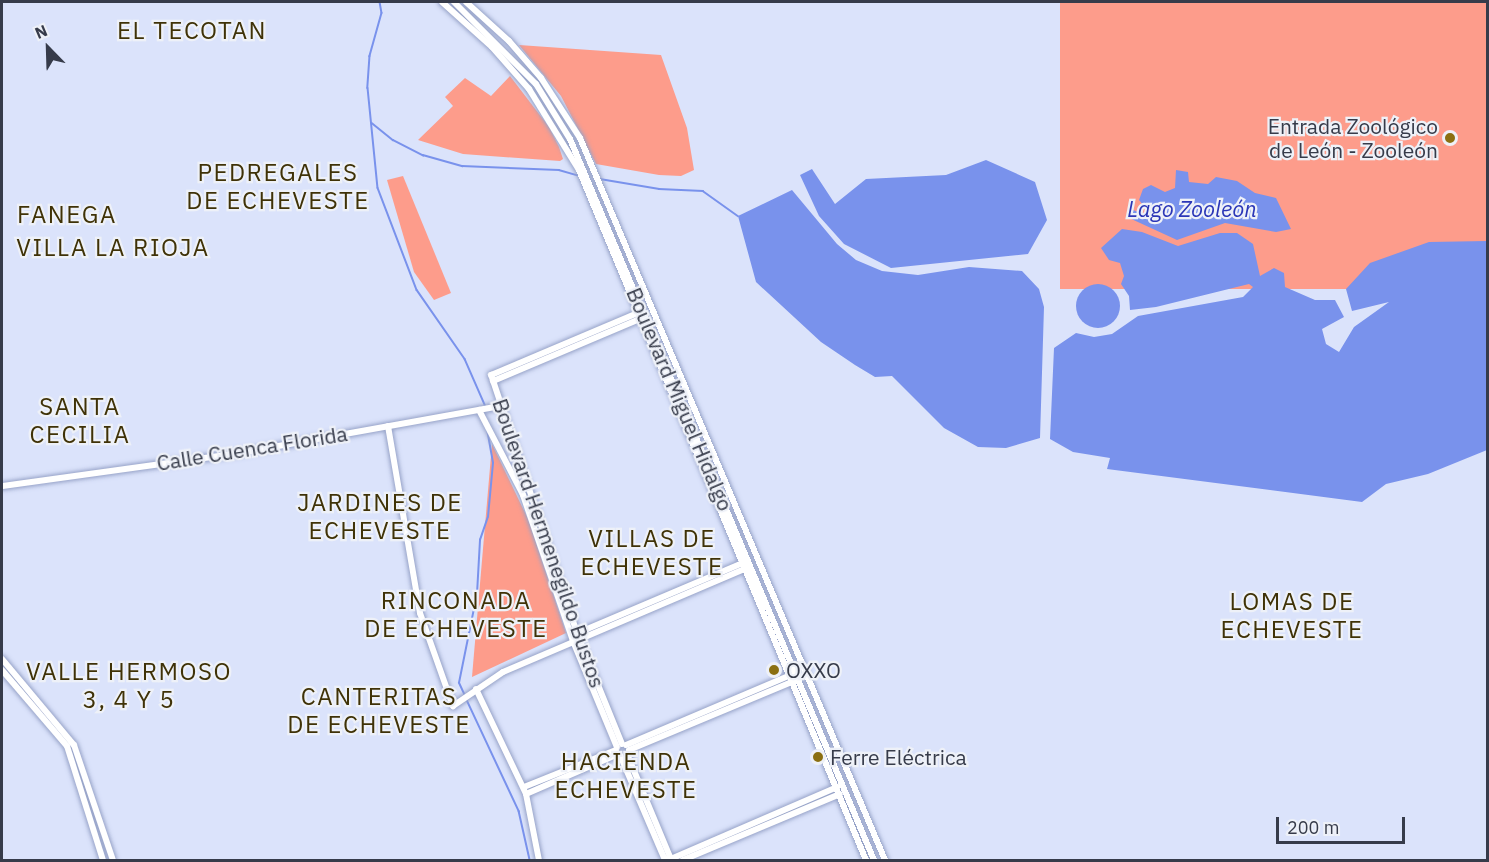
<!DOCTYPE html>
<meta charset="utf-8">
<style>
body{margin:0}
#map{position:relative;width:1489px;height:862px;overflow:hidden;background:#dbe3fb;font-family:"IBM Plex Sans",sans-serif}
div>[style]{position:absolute}
.green>*{inset:0;background:#fd9c8b;transform-origin:0 0}
.water>*{inset:0;background:#7992ec}
.round{border-radius:50%}
.stream>*{height:1.5px;margin:-0.75px;padding:0 0.75px;transform-origin:0.75px;border-radius:0.75px;background:#7992ec}
.roads{filter:drop-shadow(0 0 2px #97a3c8) drop-shadow(0 0 2px #97a3c8)}
.secondary>*{height:6px;margin:-3px;padding:0 3px;transform-origin:3px;border-radius:3px;background:#fff}
.dots>*{width:16px;height:16px;translate:-50% -50%;box-sizing:border-box;border:3px solid #eef1f8;border-radius:50%}
span{translate:-50% -50%;white-space:nowrap;text-align:center;line-height:1.15;-webkit-text-stroke:4.5px #eef1f8;paint-order:stroke}
.poi-label{font-size:21px;color:#363b4a}
.right{translate:-100% -50%;text-align:right}
.left{translate:0 -50%;text-align:left}
.street-label{font-size:21px;color:#363b4a}
.water-label{font-size:22px;color:#2b36b7;font-style:italic}
.quarter-label{font-size:24px;color:#3f3207;letter-spacing:1.5px}
.frame{position:absolute;inset:0;border:3px solid #363b4a;pointer-events:none}
.north{position:absolute;left:18px;top:18px;width:60px;height:60px;-webkit-text-stroke:4px #eef1f8;paint-order:stroke;rotate:337deg;font-size:16px;font-weight:700;line-height:24px;text-align:center;color:#363b4a}
.north::after{content:'';display:block;margin:auto;width:21px;height:27px;background:#363b4a;clip-path:polygon(50% 0,100% 100%,50% 72%,0 100%)}
.scale{position:absolute;left:1276px;top:817px;width:129px;height:27px;box-sizing:border-box;border:3px solid #363b4a;border-top:0;padding-left:8px;font-size:18px;line-height:21px;white-space:nowrap;color:#363b4a;-webkit-text-stroke:4px #eef1f8;paint-order:stroke}
</style>
<div id="map">
<div class="green">
<div style="left:1060px;top:2px;width:427px;height:287px"></div>
<div style="clip-path:polygon(519px 45px,661px 55px,687px 128px,694px 170px,681px 176px,659px 175px,596px 164px,561px 96px)"></div>
<div style="clip-path:polygon(510px 76px,549px 127px,559px 147px,563px 159px,560px 161px,463px 154px,418px 140px,453px 106px,445px 97px,465px 78px,491px 96px)"></div>
<div style="clip-path:polygon(403px 176px,451px 293px,434px 300px,414px 272px,387px 180px)"></div>
<div style="clip-path:polygon(492px 444px,528px 519px,566px 633px,472px 677px)"></div>
</div>
<div class="water">
<div style="clip-path:polygon(986px 160px,1035px 182px,1047px 220px,1028px 254px,891px 268px,844px 244px,819px 216px,800px 175px,812px 169px,835px 204px,866px 179px,946px 175px)"></div>
<div style="clip-path:polygon(1176px 170px,1188px 172px,1189px 182px,1208px 184px,1216px 177px,1237px 181px,1255px 193px,1276px 198px,1291px 229px,1276px 232px,1225px 223px,1177px 240px,1127px 217px,1133px 210px,1144px 214px,1147px 210px,1139px 200px,1143px 189px,1151px 185px,1165px 192px,1175px 188px)"></div>
<div style="clip-path:polygon(792px 190px,837px 244px,856px 260px,882px 271px,918px 275px,969px 267px,1022px 271px,1039px 289px,1044px 307px,1040px 438px,1006px 448px,978px 447px,944px 428px,892px 376px,875px 377px,855px 365px,821px 342px,756px 282px,738px 216px)"></div>
<div style="clip-path:polygon(1122px 229px,1142px 232px,1178px 246px,1220px 233px,1237px 233px,1253px 244px,1260px 276px,1274px 268px,1284px 273px,1285px 287px,1315px 300px,1335px 300px,1344px 317px,1322px 329px,1326px 344px,1339px 352px,1354px 327px,1389px 302px,1352px 311px,1346px 289px,1370px 263px,1429px 242px,1487px 241px,1487px 450px,1428px 474px,1386px 484px,1362px 502px,1107px 469px,1110px 458px,1073px 452px,1050px 439px,1054px 348px,1076px 333px,1094px 337px,1112px 334px,1138px 316px,1243px 297px,1253px 287px,1249px 284px,1156px 307px,1130px 310px,1129px 296px,1121px 284px,1124px 276px,1120px 263px,1109px 260px,1101px 248px)"></div>
<div class="round" style="left:1076px;top:284px;width:44px;height:44px"></div>
</div>
<div class="stream">
<div style="left:380px;top:2px;width:11px;rotate:80deg"></div>
<div style="left:382px;top:13px;width:45px;rotate:105.6deg"></div>
<div style="left:370px;top:56px;width:32px;rotate:94deg"></div>
<div style="left:368px;top:88px;width:100px;rotate:84.3deg"></div>
<div style="left:378px;top:188px;width:109px;rotate:69.1deg"></div>
<div style="left:417px;top:290px;width:84px;rotate:55.2deg"></div>
<div style="left:465px;top:359px;width:52px;rotate:66.4deg"></div>
<div style="left:372px;top:123px;width:27px;rotate:39deg"></div>
<div style="left:393px;top:140px;width:34px;rotate:27deg"></div>
<div style="left:423px;top:155px;width:41px;rotate:15.8deg"></div>
<div style="left:462px;top:166px;width:97px;rotate:2.4deg"></div>
<div style="left:559px;top:170px;width:19px;rotate:16deg"></div>
<div style="left:600px;top:179px;width:60px;rotate:9.6deg"></div>
<div style="left:659px;top:189px;width:44px;rotate:2.6deg"></div>
<div style="left:703px;top:191px;width:43px;rotate:35.5deg"></div>
<div style="left:465px;top:696px;width:14px;rotate:-115deg"></div>
<div style="left:459px;top:683px;width:91px;rotate:-78.6deg"></div>
<div style="left:477px;top:594px;width:54px;rotate:-86.8deg"></div>
<div style="left:480px;top:540px;width:24px;rotate:-71deg"></div>
<div style="left:488px;top:517px;width:54px;rotate:-84.7deg"></div>
<div style="left:493px;top:463px;width:34px;rotate:-100deg"></div>
<div style="left:467px;top:700px;width:123px;rotate:64.9deg"></div>
<div style="left:519px;top:811px;width:50px;rotate:77.3deg"></div>
</div>
<div class="roads">
<div class="secondary">
<div style="left:442px;top:2px;width:67px;rotate:42deg"></div>
<div style="left:492px;top:47px;width:56px;rotate:48.6deg"></div>
<div style="left:529px;top:89px;width:95px;rotate:58.3deg"></div>
<div style="left:579px;top:170px;width:747px;rotate:67.42deg"></div>
<div style="left:454px;top:2px;width:116px;rotate:45deg"></div>
<div style="left:536px;top:84px;width:65px;rotate:58.3deg"></div>
<div style="left:570px;top:139px;width:782px;rotate:67.14deg"></div>
<div style="left:466px;top:2px;width:58px;rotate:42.2deg"></div>
<div style="left:509px;top:41px;width:49px;rotate:49.1deg"></div>
<div style="left:541px;top:78px;width:72px;rotate:57deg"></div>
<div style="left:580px;top:138px;width:784px;rotate:67.1deg"></div>
<div style="left:493px;top:381px;width:162px;rotate:-22.9deg"></div>
<div style="left:479px;top:410px;width:96px;rotate:62.6deg"></div>
<div style="left:523px;top:495px;width:154px;rotate:71.1deg"></div>
<div style="left:573px;top:641px;width:115px;rotate:67.5deg"></div>
<div style="left:388px;top:426px;width:190px;rotate:80.3deg"></div>
<div style="left:420px;top:613px;width:99px;rotate:70.5deg"></div>
<div style="left:453px;top:706px;width:60px;rotate:-34.2deg"></div>
<div style="left:503px;top:672px;width:265px;rotate:-23.1deg"></div>
<div style="left:2px;top:486px;width:234px;rotate:-7.9deg"></div>
<div style="left:234px;top:454px;width:272px;rotate:-10.2deg"></div>
<div style="left:573px;top:635px;width:185px;rotate:-23deg"></div>
<div style="left:2px;top:659px;width:112px;rotate:50.1deg"></div>
<div style="left:74px;top:745px;width:121px;rotate:71.3deg"></div>
<div style="left:2px;top:670px;width:100px;rotate:49.5deg"></div>
<div style="left:67px;top:746px;width:120px;rotate:72.5deg"></div>
<div style="left:476px;top:689px;width:116px;rotate:64.5deg"></div>
<div style="left:526px;top:794px;width:67px;rotate:78.9deg"></div>
<div style="left:622px;top:744px;width:120px;rotate:-112.1deg"></div>
<div style="left:577px;top:633px;width:272px;rotate:-108.4deg"></div>
<div style="left:491px;top:375px;width:160px;rotate:-22.9deg"></div>
<div style="left:626px;top:745px;width:179px;rotate:-23deg"></div>
<div style="left:629px;top:750px;width:179px;rotate:-22.7deg"></div>
<div style="left:627px;top:754px;width:112px;rotate:67.3deg"></div>
<div style="left:620px;top:755px;width:114px;rotate:66.8deg"></div>
<div style="left:665px;top:860px;width:6px;rotate:-31deg"></div>
<div style="left:524px;top:787px;width:99px;rotate:-21.9deg"></div>
<div style="left:526px;top:794px;width:100px;rotate:-23.5deg"></div>
<div style="left:673px;top:858px;width:179px;rotate:-23.4deg"></div>
<div style="left:683px;top:860px;width:170px;rotate:-22.8deg"></div>
</div>
</div>
<div class="dots">
<div style="left:1450px;top:138px;background:#8b6f11"></div>
<div style="left:774px;top:670px;background:#8b6f11"></div>
<div style="left:818px;top:757px;background:#8b6f11"></div>
</div>
<div class="poi-label">
<span class="right" style="left:1438px;top:138px">Entrada Zoológico<br>de León - Zooleón</span>
<span class="left" style="left:786px;top:670px">OXXO</span>
<span class="left" style="left:830px;top:757px">Ferre Eléctrica</span>
</div>
<div class="street-label">
<span style="left:680px;top:399px;rotate:67deg">Boulevard Miguel Hidalgo</span>
<span style="left:252px;top:448px;rotate:-9deg">Calle Cuenca Florida</span>
<span style="left:549px;top:543px;rotate:71deg">Boulevard Hermenegildo Bustos</span>
</div>
<div class="water-label">
<span style="left:1192px;top:209px">Lago Zooleón</span>
</div>
<div class="quarter-label">
<span style="left:192px;top:31px">EL TECOTAN</span>
<span style="left:278px;top:187px">PEDREGALES<br>DE ECHEVESTE</span>
<span style="left:67px;top:215px">FANEGA</span>
<span style="left:113px;top:248px">VILLA LA RIOJA</span>
<span style="left:80px;top:421px">SANTA<br>CECILIA</span>
<span style="left:380px;top:517px">JARDINES DE<br>ECHEVESTE</span>
<span style="left:652px;top:553px">VILLAS DE<br>ECHEVESTE</span>
<span style="left:456px;top:615px">RINCONADA<br>DE ECHEVESTE</span>
<span style="left:1292px;top:616px">LOMAS DE<br>ECHEVESTE</span>
<span style="left:129px;top:686px">VALLE HERMOSO<br>3, 4 Y 5</span>
<span style="left:379px;top:711px">CANTERITAS<br>DE ECHEVESTE</span>
<span style="left:626px;top:776px">HACIENDA<br>ECHEVESTE</span>
</div>
<div class="frame"></div>
<div class="north">N</div>
<div class="scale">200 m</div>
</div>
